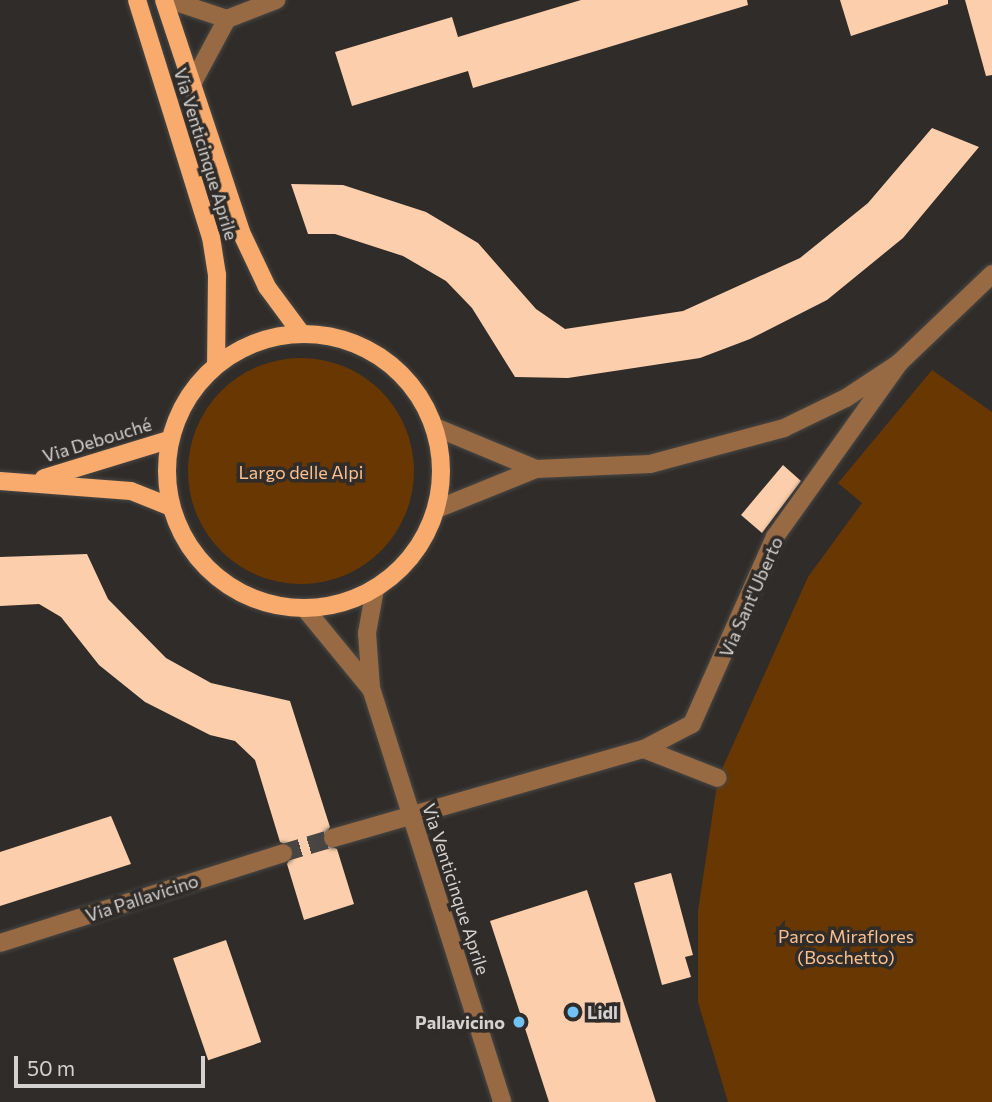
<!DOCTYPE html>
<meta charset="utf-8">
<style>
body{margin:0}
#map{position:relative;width:992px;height:1102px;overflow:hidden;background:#2f2c29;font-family:Commissioner,sans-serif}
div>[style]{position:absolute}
.green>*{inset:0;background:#693802}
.round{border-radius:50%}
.building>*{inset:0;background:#fcceab;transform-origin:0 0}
.minor-tunnel>*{height:18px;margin-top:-9px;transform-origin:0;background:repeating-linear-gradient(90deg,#484542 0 18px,transparent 0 27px)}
.roads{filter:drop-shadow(0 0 2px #494744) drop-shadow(0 0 2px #494744)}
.minor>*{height:18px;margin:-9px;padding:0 9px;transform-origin:9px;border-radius:9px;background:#986a44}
.major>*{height:18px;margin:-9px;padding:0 9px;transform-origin:9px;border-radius:9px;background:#f8ab6c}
.major>.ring{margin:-9px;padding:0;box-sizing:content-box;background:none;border:18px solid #f8ab6c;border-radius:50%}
.dots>*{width:19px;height:19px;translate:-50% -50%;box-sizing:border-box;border:4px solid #2f2c29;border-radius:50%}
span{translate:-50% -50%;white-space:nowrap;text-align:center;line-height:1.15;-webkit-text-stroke:7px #2f2c29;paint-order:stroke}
.street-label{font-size:18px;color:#d4d2d0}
.park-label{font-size:18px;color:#f9c093}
.poi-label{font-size:18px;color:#d4d2d0;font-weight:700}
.left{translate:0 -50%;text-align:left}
.right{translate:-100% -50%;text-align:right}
.scale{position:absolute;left:14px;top:1056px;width:191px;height:32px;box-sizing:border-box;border:4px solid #d4d2d0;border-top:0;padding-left:9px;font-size:21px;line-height:24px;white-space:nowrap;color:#d4d2d0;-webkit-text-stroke:5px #2f2c29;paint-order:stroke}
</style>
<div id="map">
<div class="green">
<div class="round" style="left:188px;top:358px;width:226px;height:226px"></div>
<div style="clip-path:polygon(932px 370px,992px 412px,992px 1102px,728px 1102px,698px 1002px,698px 911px,718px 778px,808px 577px,862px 503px,838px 483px)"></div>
</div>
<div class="building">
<div style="clip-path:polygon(581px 0,747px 0,748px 5px,473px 88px,468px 71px,352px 106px,335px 52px,452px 17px,458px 37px)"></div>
<div style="clip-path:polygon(840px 0,948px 0,948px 4px,851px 36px)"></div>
<div style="clip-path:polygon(965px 0,992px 0,992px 75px,986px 76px)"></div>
<div style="clip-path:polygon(932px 128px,979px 147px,903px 238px,827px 300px,750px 339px,700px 358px,568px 378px,515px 377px,472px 308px,446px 281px,403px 256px,335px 234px,308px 234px,291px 184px,343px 185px,426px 212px,478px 243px,536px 309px,565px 329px,683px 311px,800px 258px,868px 203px)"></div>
<div style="clip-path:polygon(783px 465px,801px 481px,762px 533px,741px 515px)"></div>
<div style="clip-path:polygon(87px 554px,108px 599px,166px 658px,211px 683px,290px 701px,330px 827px,322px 842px,337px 849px,354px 904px,304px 920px,287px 864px,294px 849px,280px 842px,255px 760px,235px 741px,210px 735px,145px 702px,99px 665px,61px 617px,39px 604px,0 606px,0 557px)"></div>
<div style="clip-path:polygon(111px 816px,131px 864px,0 906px,0 852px)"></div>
<div style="clip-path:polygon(671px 873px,693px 955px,685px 957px,691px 977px,662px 985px,634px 883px)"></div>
<div style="clip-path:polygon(587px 890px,656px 1102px,549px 1102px,490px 921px)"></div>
<div style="left:226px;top:940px;width:108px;height:56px;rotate:71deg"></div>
</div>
<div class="minor-tunnel">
<div style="left:283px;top:853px;width:52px;rotate:-16.7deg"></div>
</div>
<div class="roads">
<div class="minor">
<div style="left:170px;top:0;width:60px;rotate:18.4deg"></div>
<div style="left:227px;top:19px;width:53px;rotate:-21.2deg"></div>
<div style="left:192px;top:84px;width:74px;rotate:-61.7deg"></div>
<div style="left:435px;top:427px;width:109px;rotate:22.6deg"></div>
<div style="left:437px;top:509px;width:107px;rotate:-22deg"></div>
<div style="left:536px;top:469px;width:114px;rotate:-2.5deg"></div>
<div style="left:650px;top:464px;width:139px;rotate:-15deg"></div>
<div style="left:784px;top:428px;width:69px;rotate:-25.8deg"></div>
<div style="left:846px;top:398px;width:64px;rotate:-33.4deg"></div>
<div style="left:899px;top:363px;width:129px;rotate:-43.7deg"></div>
<div style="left:375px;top:589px;width:45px;rotate:100.3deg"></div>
<div style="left:367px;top:633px;width:55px;rotate:85.8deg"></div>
<div style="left:371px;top:688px;width:434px;rotate:72.4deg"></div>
<div style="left:306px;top:610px;width:101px;rotate:50.6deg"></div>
<div style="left:644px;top:749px;width:79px;rotate:21.4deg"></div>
<div style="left:333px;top:838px;width:323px;rotate:-16deg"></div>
<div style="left:644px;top:749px;width:54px;rotate:-27.5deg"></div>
<div style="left:692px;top:724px;width:205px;rotate:-66.1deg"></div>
<div style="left:775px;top:537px;width:214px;rotate:-54.5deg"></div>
<div style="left:0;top:943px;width:297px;rotate:-17.6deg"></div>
</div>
<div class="major">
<div style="left:137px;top:0;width:248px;rotate:72.7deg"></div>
<div style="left:211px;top:237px;width:38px;rotate:81deg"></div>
<div style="left:217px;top:275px;width:90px;rotate:90.6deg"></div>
<div style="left:164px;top:0;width:244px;rotate:71.6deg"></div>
<div style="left:241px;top:232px;width:61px;rotate:64.7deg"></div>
<div style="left:267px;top:287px;width:57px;rotate:53.5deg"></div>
<div class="ring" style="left:167px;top:334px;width:256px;height:256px"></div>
<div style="left:44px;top:478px;width:130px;rotate:-17deg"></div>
<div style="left:0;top:481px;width:131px;rotate:4.4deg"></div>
<div style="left:131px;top:491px;width:43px;rotate:21.8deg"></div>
</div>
</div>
<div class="dots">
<div style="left:573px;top:1012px;background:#72c1f5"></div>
<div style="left:519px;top:1022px;background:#72c1f5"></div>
</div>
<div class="street-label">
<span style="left:206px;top:154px;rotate:73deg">Via Venticinque Aprile</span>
<span style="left:97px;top:440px;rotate:-17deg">Via Debouché</span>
<span style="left:751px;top:597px;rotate:-66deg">Via Sant'Uberto</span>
<span style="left:456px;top:889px;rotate:72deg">Via Venticinque Aprile</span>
<span style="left:142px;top:898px;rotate:-18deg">Via Pallavicino</span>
</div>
<div class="park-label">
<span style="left:301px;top:472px">Largo delle Alpi</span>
<span style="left:846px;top:947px">Parco Miraflores<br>(Boschetto)</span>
</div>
<div class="poi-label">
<span class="left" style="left:587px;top:1012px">Lidl</span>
<span class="right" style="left:505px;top:1022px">Pallavicino</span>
</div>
<div class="scale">50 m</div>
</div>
